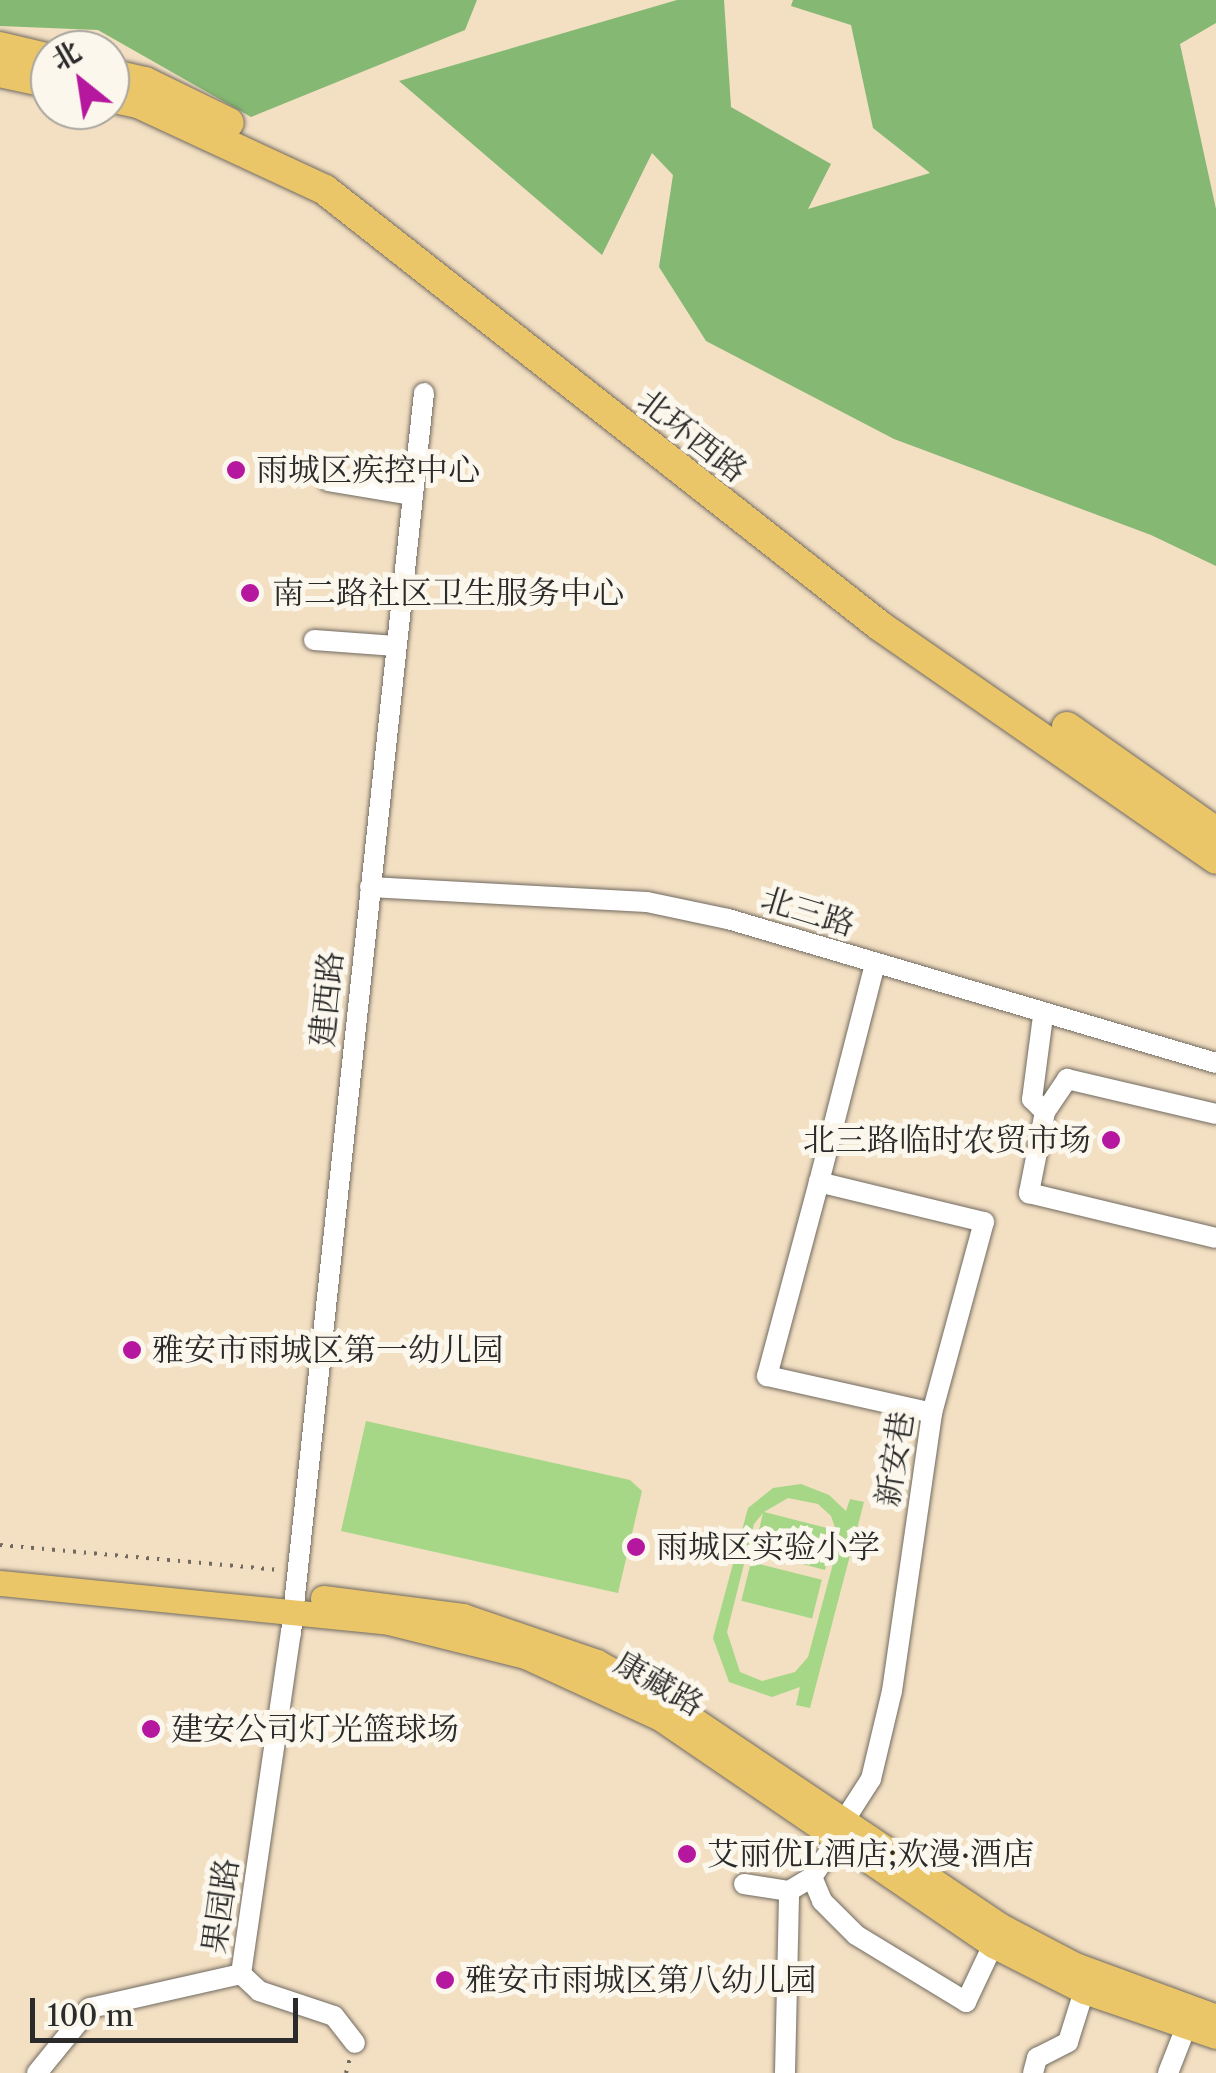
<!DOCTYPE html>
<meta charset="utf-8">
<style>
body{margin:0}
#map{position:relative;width:1216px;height:2073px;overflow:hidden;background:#f3dfc2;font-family:"Libre Caslon Text","Noto Serif SC",serif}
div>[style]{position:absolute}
.green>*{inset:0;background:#a5d786;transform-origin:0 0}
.forest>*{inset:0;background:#84b873}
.path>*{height:4px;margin-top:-2px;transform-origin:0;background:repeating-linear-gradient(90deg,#716a60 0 2.5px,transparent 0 10.5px)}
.roads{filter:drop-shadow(0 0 2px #716a60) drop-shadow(0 0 2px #716a60)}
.minor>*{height:20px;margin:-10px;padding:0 10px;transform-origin:10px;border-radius:10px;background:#fff}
.major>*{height:25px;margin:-12.5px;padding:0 12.5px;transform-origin:12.5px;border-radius:12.5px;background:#ebc669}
.highway>*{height:30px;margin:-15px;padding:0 15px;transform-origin:15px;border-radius:15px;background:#ebc669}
.dots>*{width:28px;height:28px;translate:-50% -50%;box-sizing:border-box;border:5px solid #fbf7ec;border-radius:50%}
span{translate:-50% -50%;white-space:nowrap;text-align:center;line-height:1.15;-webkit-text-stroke:10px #fbf7ec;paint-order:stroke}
.street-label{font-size:32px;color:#2b2b2b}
.poi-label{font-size:32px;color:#2b2b2b}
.left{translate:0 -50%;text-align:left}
.right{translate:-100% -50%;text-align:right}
.north{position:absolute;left:30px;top:30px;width:100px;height:100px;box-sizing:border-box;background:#fbf7ec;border:2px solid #a8a59f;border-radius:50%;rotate:330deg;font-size:28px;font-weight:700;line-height:40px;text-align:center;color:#2b2b2b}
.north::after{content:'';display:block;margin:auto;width:35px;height:45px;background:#b5179e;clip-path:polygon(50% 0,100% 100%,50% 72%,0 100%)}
.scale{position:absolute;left:30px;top:1998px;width:268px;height:45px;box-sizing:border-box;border:5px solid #2b2b2b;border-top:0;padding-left:12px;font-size:30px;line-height:35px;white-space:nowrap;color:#2b2b2b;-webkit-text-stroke:8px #fbf7ec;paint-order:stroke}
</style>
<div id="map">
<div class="green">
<div style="clip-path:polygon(366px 1421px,630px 1480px,642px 1491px,618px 1593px,341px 1531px)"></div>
<div style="clip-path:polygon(evenodd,801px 1484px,829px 1495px,846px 1511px,850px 1499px,864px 1502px,810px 1708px,796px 1705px,800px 1687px,772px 1697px,729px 1682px,713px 1638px,748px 1508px,773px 1488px,801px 1484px,788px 1498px,818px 1504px,831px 1516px,837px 1533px,837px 1549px,808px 1657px,795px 1672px,762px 1681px,740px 1672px,727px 1632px,754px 1524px,763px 1513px,754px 1551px,825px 1570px,835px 1530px,764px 1512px,788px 1498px)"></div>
<div style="left:751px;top:1562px;width:73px;height:40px;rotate:14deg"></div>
</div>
<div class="forest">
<div style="clip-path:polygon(0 0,477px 0,465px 30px,251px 117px,98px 30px,0 26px)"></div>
<div style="clip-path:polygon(677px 0,724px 0,731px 107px,831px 164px,808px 209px,930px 173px,873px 128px,851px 25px,791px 6px,793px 0,1216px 0,1216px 23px,1180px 44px,1216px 209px,1216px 566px,1151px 535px,894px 439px,706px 341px,659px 267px,673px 175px,652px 153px,602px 255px,399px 81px)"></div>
</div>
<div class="path">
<div style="left:0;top:1545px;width:280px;rotate:5.1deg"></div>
<div style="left:346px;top:2073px;width:16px;rotate:-75deg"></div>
</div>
<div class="roads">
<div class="minor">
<div style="left:328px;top:481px;width:85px;rotate:9.5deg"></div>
<div style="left:314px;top:640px;width:82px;rotate:4.2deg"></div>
<div style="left:370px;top:887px;width:277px;rotate:3.1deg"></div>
<div style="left:647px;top:902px;width:83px;rotate:11.9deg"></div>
<div style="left:728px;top:919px;width:509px;rotate:16.44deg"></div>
<div style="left:1043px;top:1016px;width:84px;rotate:97.5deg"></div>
<div style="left:1032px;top:1099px;width:18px;rotate:45deg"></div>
<div style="left:1045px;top:1112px;width:83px;rotate:101.2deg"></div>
<div style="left:1029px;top:1193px;width:192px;rotate:13.5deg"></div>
<div style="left:1045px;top:1112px;width:40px;rotate:-56deg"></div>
<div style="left:1067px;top:1079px;width:153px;rotate:13.2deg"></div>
<div style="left:819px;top:1182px;width:225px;rotate:-75.6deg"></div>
<div style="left:844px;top:1821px;width:50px;rotate:-57.3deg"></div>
<div style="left:871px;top:1779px;width:90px;rotate:-76.6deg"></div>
<div style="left:892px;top:1691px;width:281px;rotate:-81.8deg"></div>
<div style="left:932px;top:1413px;width:198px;rotate:-74.8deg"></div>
<div style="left:984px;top:1222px;width:170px;rotate:-166.4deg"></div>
<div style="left:819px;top:1182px;width:201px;rotate:105deg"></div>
<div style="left:767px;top:1376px;width:169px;rotate:12.6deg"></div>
<div style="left:812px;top:1877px;width:26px;rotate:67deg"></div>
<div style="left:822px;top:1901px;width:48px;rotate:45deg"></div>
<div style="left:856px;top:1935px;width:129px;rotate:31.3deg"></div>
<div style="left:966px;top:2002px;width:63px;rotate:-64.7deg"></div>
<div style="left:744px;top:1884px;width:46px;rotate:8.8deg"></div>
<div style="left:241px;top:1974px;width:345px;rotate:-81.7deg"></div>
<div style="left:291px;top:1633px;width:1247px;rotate:-83.88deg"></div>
<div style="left:241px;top:1974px;width:25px;rotate:43deg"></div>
<div style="left:259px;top:1991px;width:79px;rotate:18.4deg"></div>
<div style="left:334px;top:2016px;width:34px;rotate:52deg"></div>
<div style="left:37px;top:2073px;width:84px;rotate:-50.8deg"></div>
<div style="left:90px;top:2008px;width:155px;rotate:-12.7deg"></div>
<div style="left:785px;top:2073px;width:182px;rotate:-88.7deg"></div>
<div style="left:789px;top:1891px;width:27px;rotate:-31deg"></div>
<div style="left:812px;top:1877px;width:46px;rotate:-55.6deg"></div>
<div style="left:1033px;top:2073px;width:16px;rotate:-75deg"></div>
<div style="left:1037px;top:2058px;width:35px;rotate:-27deg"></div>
<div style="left:1068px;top:2042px;width:53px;rotate:-72.6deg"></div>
<div style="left:1084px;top:1991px;width:15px;rotate:-110deg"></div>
<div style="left:1168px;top:2073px;width:49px;rotate:-68.6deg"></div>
</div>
<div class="major">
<div style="left:0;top:1583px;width:391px;rotate:5.7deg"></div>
<div style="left:389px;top:1622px;width:140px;rotate:14deg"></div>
<div style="left:525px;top:1656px;width:149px;rotate:24.7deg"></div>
<div style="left:660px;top:1718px;width:403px;rotate:34.3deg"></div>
<div style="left:993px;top:1945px;width:102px;rotate:26.8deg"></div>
<div style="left:1084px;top:1991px;width:139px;rotate:18.8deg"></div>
<div style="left:323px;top:1598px;width:141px;rotate:7.3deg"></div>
<div style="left:463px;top:1616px;width:142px;rotate:18.9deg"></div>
<div style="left:597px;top:1662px;width:79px;rotate:29.5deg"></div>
<div style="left:666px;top:1701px;width:401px;rotate:33.9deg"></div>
<div style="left:999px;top:1925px;width:86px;rotate:27.8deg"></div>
<div style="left:1075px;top:1965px;width:150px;rotate:20.2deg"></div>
</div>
<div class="highway">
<div style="left:0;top:47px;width:51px;rotate:13.5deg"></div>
<div style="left:0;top:72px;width:51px;rotate:12.4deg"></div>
<div style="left:110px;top:74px;width:36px;rotate:13deg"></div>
<div style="left:145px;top:82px;width:93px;rotate:26deg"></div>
<div style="left:110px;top:97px;width:29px;rotate:12deg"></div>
<div style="left:138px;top:103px;width:206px;rotate:24.9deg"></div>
<div style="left:325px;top:190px;width:706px;rotate:38.15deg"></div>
<div style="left:880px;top:626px;width:409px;rotate:34.7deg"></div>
<div style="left:1067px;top:727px;width:182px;rotate:35.2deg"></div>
</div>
</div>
<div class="dots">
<div style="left:236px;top:470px;background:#b5179e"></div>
<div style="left:250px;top:593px;background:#b5179e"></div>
<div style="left:1111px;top:1140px;background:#b5179e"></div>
<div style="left:132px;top:1350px;background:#b5179e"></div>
<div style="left:636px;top:1547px;background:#b5179e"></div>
<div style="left:151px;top:1729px;background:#b5179e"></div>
<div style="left:687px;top:1854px;background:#b5179e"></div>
<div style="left:445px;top:1980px;background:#b5179e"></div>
</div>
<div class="street-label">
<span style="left:692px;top:436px;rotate:38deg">北环西路</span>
<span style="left:808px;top:912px;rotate:17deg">北三路</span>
<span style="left:327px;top:999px;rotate:-84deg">建西路</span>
<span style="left:895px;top:1459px;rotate:-81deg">新安巷</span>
<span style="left:659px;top:1684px;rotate:30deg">康藏路</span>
<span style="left:221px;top:1906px;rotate:-82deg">果园路</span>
</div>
<div class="poi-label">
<span class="left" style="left:256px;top:470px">雨城区疾控中心</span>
<span class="left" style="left:272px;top:593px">南二路社区卫生服务中心</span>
<span class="right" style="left:1091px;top:1140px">北三路临时农贸市场</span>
<span class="left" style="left:152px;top:1350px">雅安市雨城区第一幼儿园</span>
<span class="left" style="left:656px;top:1547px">雨城区实验小学</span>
<span class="left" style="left:171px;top:1729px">建安公司灯光篮球场</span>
<span class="left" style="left:707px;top:1854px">艾丽优L酒店;欢漫·酒店</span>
<span class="left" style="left:465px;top:1980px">雅安市雨城区第八幼儿园</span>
</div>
<div class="north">北</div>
<div class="scale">100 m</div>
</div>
